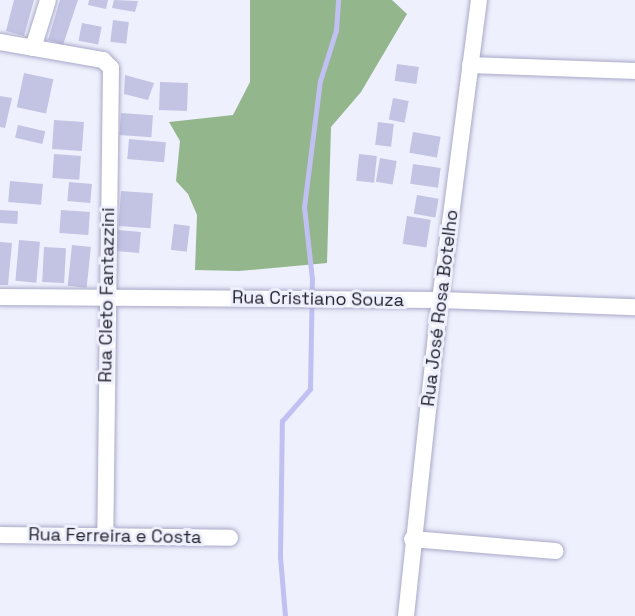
<!DOCTYPE html>
<meta charset="utf-8">
<style>
body{margin:0}
#map{position:relative;width:635px;height:616px;overflow:hidden;background:#eff0fd;font-family:"Space Grotesk",sans-serif}
div>[style]{position:absolute}
.forest>*{inset:0;background:#93b68c}
.stream>*{height:5px;margin:-2.5px;padding:0 2.5px;transform-origin:2.5px;border-radius:2.5px;background:#c0c0f3}
.building>*{inset:0;background:#c3c3e4;transform-origin:0 0}
.roads{filter:drop-shadow(0 0 2px #a8a8c8) drop-shadow(0 0 2px #a8a8c8)}
.minor>*{height:16px;margin:-8px;padding:0 8px;transform-origin:8px;border-radius:8px;background:#fff}
span{translate:-50% -50%;white-space:nowrap;text-align:center;line-height:1.15;-webkit-text-stroke:6px #eff0fd;paint-order:stroke}
.street-label{font-size:18px;color:#1f1e2b}
</style>
<div id="map">
<div class="forest">
<div style="clip-path:polygon(250px 0,392px 0,407px 14px,361px 92px,331px 127px,327px 263px,239px 271px,195px 270px,197px 215px,188px 194px,176px 181px,180px 141px,169px 122px,233px 115px,250px 82px)"></div>
</div>
<div class="stream">
<div style="left:285px;top:616px;width:59px;rotate:-94.8deg"></div>
<div style="left:280px;top:557px;width:136px;rotate:-89.2deg"></div>
<div style="left:282px;top:421px;width:43px;rotate:-48.8deg"></div>
<div style="left:310px;top:389px;width:110px;rotate:-89deg"></div>
<div style="left:312px;top:279px;width:72px;rotate:-96.3deg"></div>
<div style="left:304px;top:207px;width:127px;rotate:-82.8deg"></div>
<div style="left:320px;top:81px;width:53px;rotate:-72.6deg"></div>
<div style="left:336px;top:30px;width:30px;rotate:-86deg"></div>
</div>
<div class="building">
<div style="clip-path:polygon(14px 0,34px 0,24px 36px,6px 31px)"></div>
<div style="clip-path:polygon(60px 0,78px 0,63px 45px,48px 40px)"></div>
<div style="clip-path:polygon(89px 0,108px 0,106px 9px,88px 5px)"></div>
<div style="clip-path:polygon(114px 0,138px 1px,135px 12px,112px 8px)"></div>
<div style="left:113px;top:20px;width:16px;height:22px;rotate:7deg"></div>
<div style="left:82px;top:23px;width:20px;height:18px;rotate:11deg"></div>
<div style="left:397px;top:64px;width:22px;height:17px;rotate:8deg"></div>
<div style="left:24px;top:73px;width:30px;height:35px;rotate:12deg"></div>
<div style="clip-path:polygon(125px 75px,154px 83px,148px 100px,124px 94px)"></div>
<div style="left:160px;top:82px;width:28px;height:28px;rotate:2deg"></div>
<div style="clip-path:polygon(0 96px,12px 98px,5px 128px,0 127px)"></div>
<div style="left:393px;top:98px;width:16px;height:22px;rotate:11deg"></div>
<div style="left:121px;top:113px;width:32px;height:22px;rotate:4deg"></div>
<div style="left:54px;top:120px;width:30px;height:29px;rotate:4deg"></div>
<div style="left:378px;top:122px;width:16px;height:23px;rotate:7deg"></div>
<div style="left:18px;top:125px;width:28px;height:13px;rotate:13deg"></div>
<div style="left:413px;top:132px;width:28px;height:21px;rotate:10deg"></div>
<div style="left:129px;top:139px;width:37px;height:20px;rotate:5deg"></div>
<div style="left:54px;top:154px;width:27px;height:24px;rotate:4deg"></div>
<div style="left:359px;top:154px;width:18px;height:27px;rotate:6deg"></div>
<div style="left:380px;top:158px;width:17px;height:24px;rotate:10deg"></div>
<div style="left:413px;top:164px;width:28px;height:20px;rotate:8deg"></div>
<div style="left:10px;top:181px;width:33px;height:21px;rotate:5deg"></div>
<div style="left:69px;top:182px;width:23px;height:19px;rotate:5deg"></div>
<div style="left:121px;top:191px;width:32px;height:35px;rotate:4deg"></div>
<div style="left:417px;top:195px;width:22px;height:19px;rotate:10deg"></div>
<div style="left:0;top:210px;width:18px;height:13px;rotate:3deg"></div>
<div style="left:61px;top:210px;width:29px;height:23px;rotate:4deg"></div>
<div style="left:407px;top:216px;width:24px;height:28px;rotate:9deg"></div>
<div style="left:174px;top:224px;width:16px;height:26px;rotate:7deg"></div>
<div style="left:118px;top:230px;width:23px;height:21px;rotate:5deg"></div>
<div style="left:19px;top:240px;width:21px;height:41px;rotate:5deg"></div>
<div style="clip-path:polygon(0 242px,12px 243px,8px 285px,0 285px)"></div>
<div style="left:72px;top:245px;width:19px;height:41px;rotate:6deg"></div>
<div style="left:44px;top:247px;width:22px;height:35px;rotate:3deg"></div>
</div>
<div class="roads">
<div class="minor">
<div style="left:0;top:42px;width:105px;rotate:9.9deg"></div>
<div style="left:103px;top:60px;width:11px;rotate:45deg"></div>
<div style="left:111px;top:68px;width:466px;rotate:90.7deg"></div>
<div style="left:33px;top:48px;width:50px;rotate:-72.6deg"></div>
<div style="left:470px;top:65px;width:165px;rotate:2.1deg"></div>
<div style="left:0;top:297px;width:440px;rotate:0.4deg"></div>
<div style="left:440px;top:300px;width:195px;rotate:2.1deg"></div>
<div style="left:0;top:535px;width:230px;rotate:0.7deg"></div>
<div style="left:412px;top:539px;width:144px;rotate:4.8deg"></div>
<div style="left:406px;top:616px;width:318px;rotate:-83.9deg"></div>
<div style="left:440px;top:300px;width:303px;rotate:-82.6deg"></div>
</div>
</div>
<div class="street-label">
<span style="left:107px;top:295px;rotate:-89deg">Rua Cleto Fantazzini</span>
<span style="left:318px;top:299px;rotate:1deg">Rua Cristiano Souza</span>
<span style="left:440px;top:308px;rotate:-83deg">Rua José Rosa Botelho</span>
<span style="left:115px;top:536px;rotate:1deg">Rua Ferreira e Costa</span>
</div>
</div>
